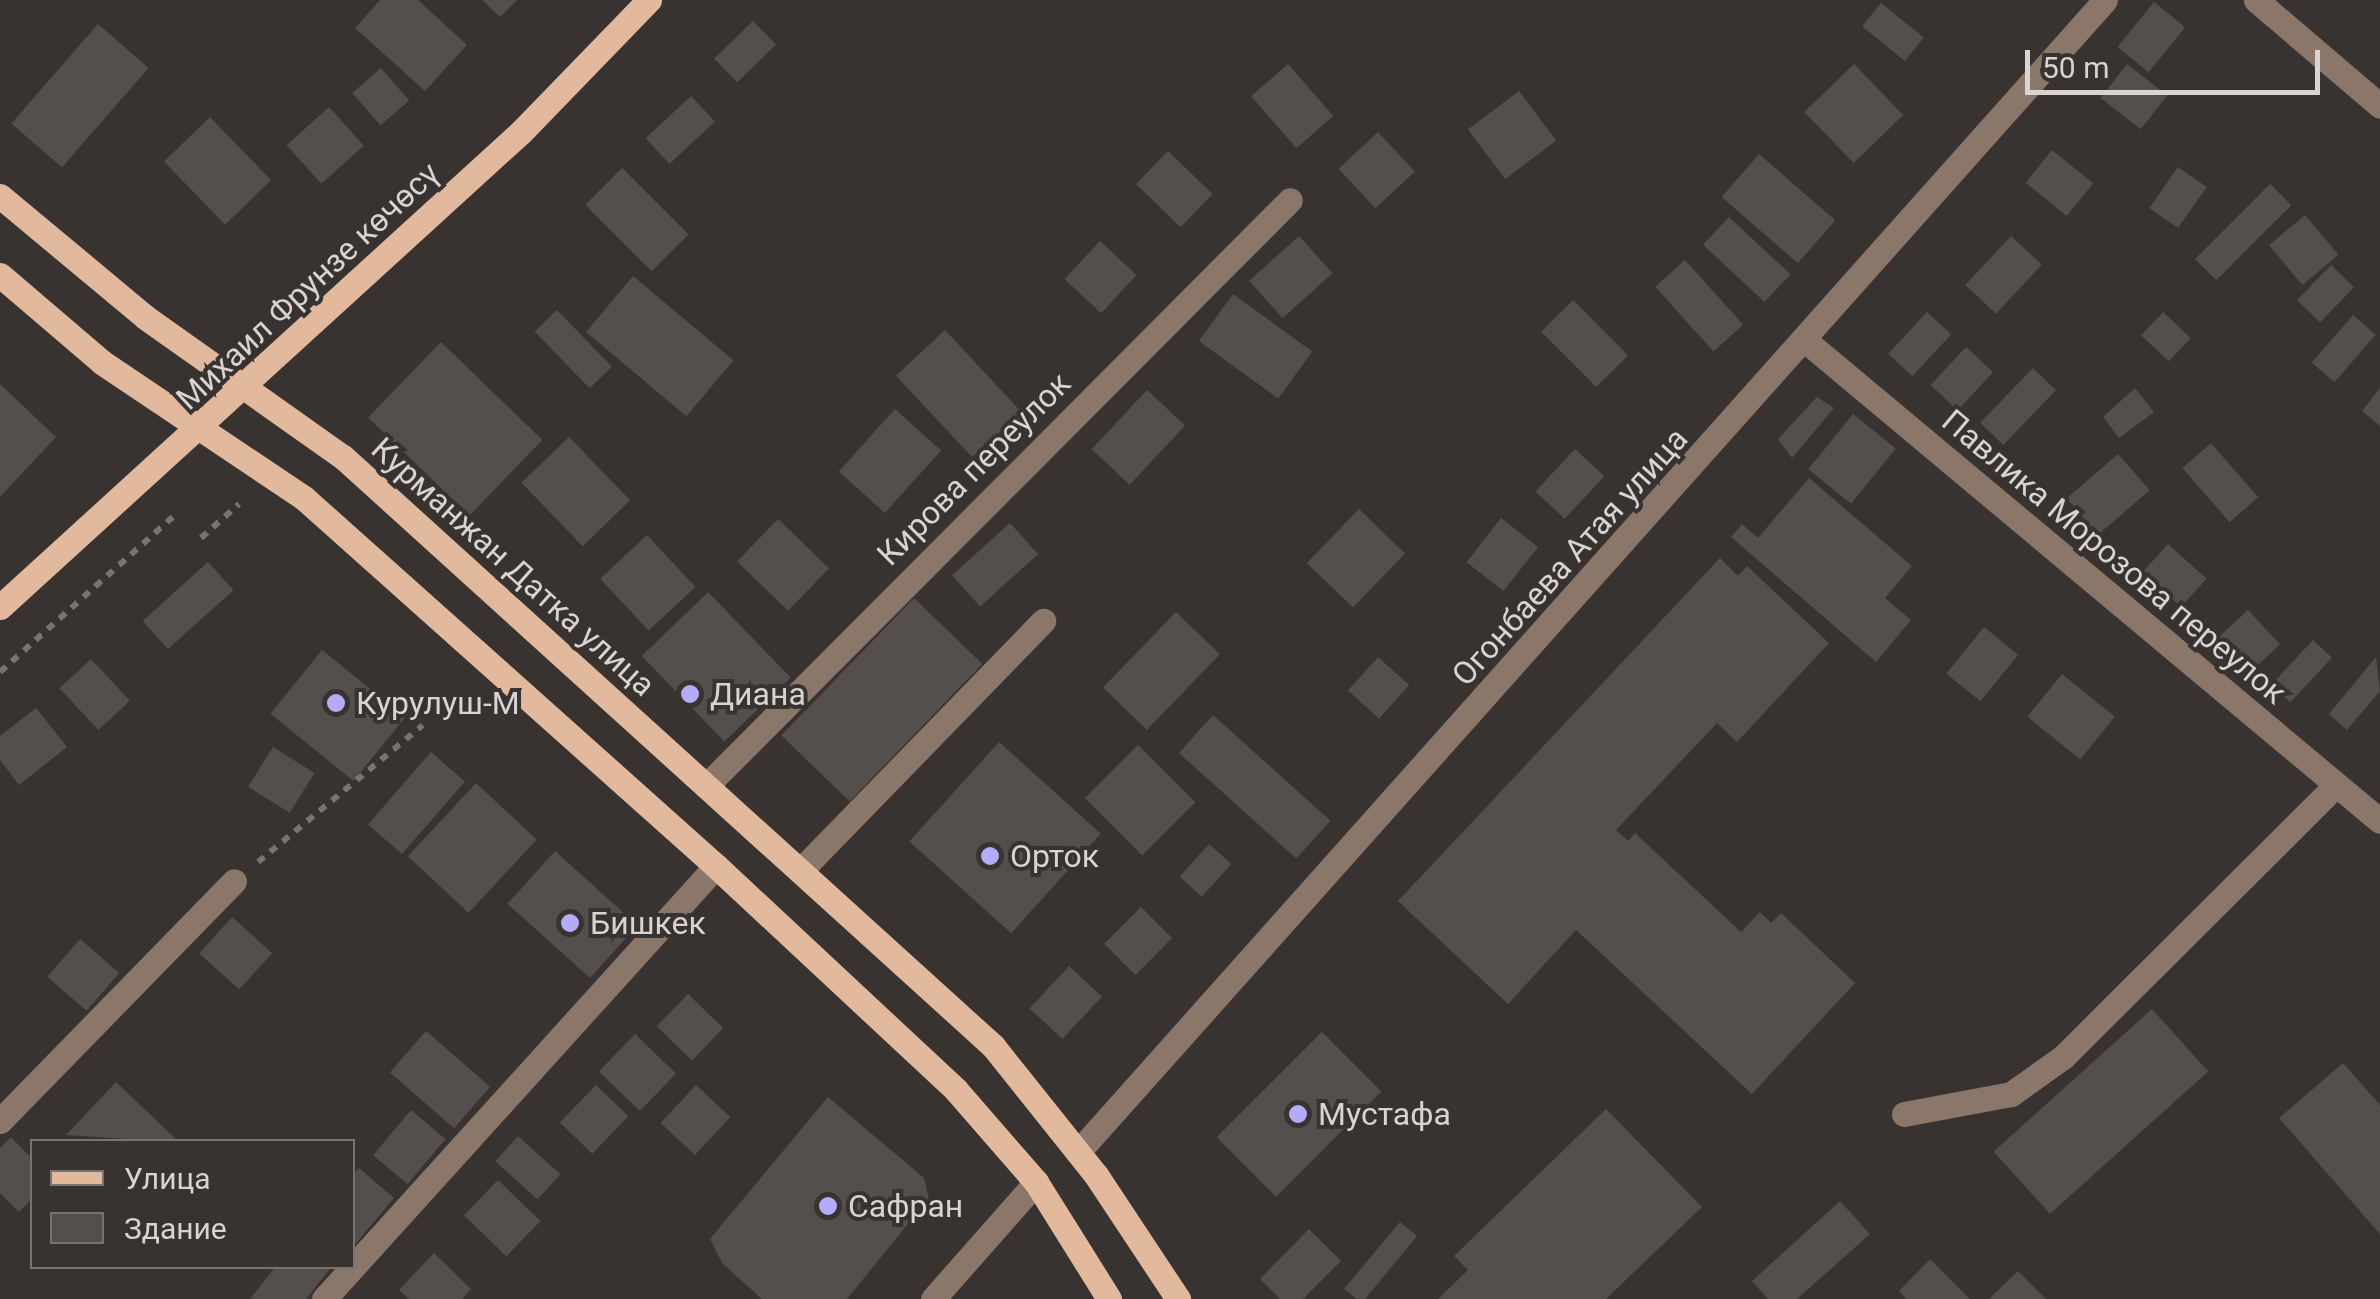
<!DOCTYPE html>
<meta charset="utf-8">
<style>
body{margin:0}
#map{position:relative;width:2380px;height:1299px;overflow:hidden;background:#383330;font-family:Roboto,sans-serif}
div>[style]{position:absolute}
.building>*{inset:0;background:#544f4c;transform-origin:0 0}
.path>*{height:6px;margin-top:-3px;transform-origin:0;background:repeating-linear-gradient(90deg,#787472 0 8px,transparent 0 16px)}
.minor>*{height:25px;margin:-12.5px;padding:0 12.5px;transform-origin:12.5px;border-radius:12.5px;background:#8b776a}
.major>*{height:25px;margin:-12.5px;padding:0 12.5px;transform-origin:12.5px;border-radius:12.5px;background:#e2b99d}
.dots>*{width:28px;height:28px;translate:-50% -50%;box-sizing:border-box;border:5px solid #383330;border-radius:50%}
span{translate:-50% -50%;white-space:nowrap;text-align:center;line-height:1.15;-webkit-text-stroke:8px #383330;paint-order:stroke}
.street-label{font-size:32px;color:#d7d4d2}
.poi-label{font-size:32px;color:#d7d4d2}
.left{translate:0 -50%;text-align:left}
.legend{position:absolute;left:30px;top:1139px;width:325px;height:130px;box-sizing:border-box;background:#383330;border:2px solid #787371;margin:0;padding:12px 18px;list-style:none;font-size:30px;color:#d7d4d2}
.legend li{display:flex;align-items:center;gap:20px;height:50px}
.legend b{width:50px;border:2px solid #787371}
.scale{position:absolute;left:2025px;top:50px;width:295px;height:45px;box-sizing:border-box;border:5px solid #d7d4d2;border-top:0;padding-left:12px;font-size:30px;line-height:35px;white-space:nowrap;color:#d7d4d2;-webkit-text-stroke:8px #383330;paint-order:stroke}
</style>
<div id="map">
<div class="building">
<div style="clip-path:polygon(380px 0,418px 0,467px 45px,425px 91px,355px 28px)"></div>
<div style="clip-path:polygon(482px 0,517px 0,500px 17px)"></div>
<div style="left:2154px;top:2px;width:40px;height:58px;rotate:39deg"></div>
<div style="left:1881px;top:3px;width:55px;height:30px;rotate:39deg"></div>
<div style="left:753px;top:21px;width:33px;height:54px;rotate:46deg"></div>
<div style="left:98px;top:24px;width:67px;height:132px;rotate:41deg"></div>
<div style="left:1288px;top:64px;width:69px;height:49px;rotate:49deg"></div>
<div style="left:1854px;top:64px;width:71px;height:69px;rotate:46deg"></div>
<div style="left:2127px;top:64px;width:51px;height:43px;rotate:38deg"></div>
<div style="left:381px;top:68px;width:43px;height:38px;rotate:49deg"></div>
<div style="left:1519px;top:91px;width:62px;height:64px;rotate:53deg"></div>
<div style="left:691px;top:96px;width:35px;height:62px;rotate:47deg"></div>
<div style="left:329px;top:107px;width:52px;height:57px;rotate:48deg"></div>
<div style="left:210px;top:117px;width:88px;height:64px;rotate:46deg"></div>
<div style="left:1378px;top:132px;width:54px;height:54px;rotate:47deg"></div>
<div style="left:2052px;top:150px;width:53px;height:42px;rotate:39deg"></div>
<div style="left:1168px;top:151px;width:62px;height:46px;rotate:44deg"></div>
<div style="left:1759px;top:154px;width:101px;height:57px;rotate:41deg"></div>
<div style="left:2178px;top:167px;width:35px;height:50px;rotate:35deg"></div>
<div style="left:622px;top:168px;width:94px;height:52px;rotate:45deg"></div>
<div style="left:2270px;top:184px;width:30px;height:106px;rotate:45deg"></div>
<div style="left:2305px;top:215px;width:52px;height:47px;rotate:50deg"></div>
<div style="left:1729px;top:217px;width:84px;height:38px;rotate:43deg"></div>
<div style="left:1299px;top:236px;width:50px;height:67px;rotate:48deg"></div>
<div style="left:2011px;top:236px;width:42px;height:67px;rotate:43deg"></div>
<div style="left:1100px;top:241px;width:50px;height:52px;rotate:43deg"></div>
<div style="left:1685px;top:260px;width:87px;height:40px;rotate:48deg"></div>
<div style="left:2331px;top:265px;width:32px;height:49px;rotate:44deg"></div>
<div style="left:633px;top:276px;width:131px;height:73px;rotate:40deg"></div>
<div style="left:1233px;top:294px;width:98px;height:58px;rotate:36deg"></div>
<div style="left:1573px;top:300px;width:78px;height:45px;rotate:45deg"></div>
<div style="left:557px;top:310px;width:79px;height:31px;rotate:46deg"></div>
<div style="left:1927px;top:312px;width:33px;height:57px;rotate:43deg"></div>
<div style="left:2163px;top:312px;width:38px;height:32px;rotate:43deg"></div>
<div style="left:2353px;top:315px;width:30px;height:63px;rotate:41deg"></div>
<div style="left:945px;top:330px;width:112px;height:67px;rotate:47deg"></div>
<div style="left:441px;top:342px;width:141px;height:105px;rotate:44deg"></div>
<div style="left:1966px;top:347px;width:37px;height:52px;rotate:43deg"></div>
<div style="left:2033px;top:368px;width:32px;height:76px;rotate:44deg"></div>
<div style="clip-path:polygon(0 384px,56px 437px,0 497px)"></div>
<div style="clip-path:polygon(2135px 388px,2154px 412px,2119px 438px,2103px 417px)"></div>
<div style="clip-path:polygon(2380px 388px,2380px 426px,2362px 411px)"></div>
<div style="left:1147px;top:390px;width:52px;height:81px;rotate:43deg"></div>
<div style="clip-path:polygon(1817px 397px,1834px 408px,1792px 458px,1778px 439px)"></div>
<div style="left:895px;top:409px;width:62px;height:84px;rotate:42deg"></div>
<div style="left:1853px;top:414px;width:55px;height:71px;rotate:39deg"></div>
<div style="left:569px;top:437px;width:88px;height:66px;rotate:46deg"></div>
<div style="left:2211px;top:443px;width:72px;height:38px;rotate:49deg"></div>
<div style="left:1575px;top:449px;width:40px;height:58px;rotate:43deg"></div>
<div style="left:2118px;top:454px;width:48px;height:68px;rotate:49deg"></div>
<div style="clip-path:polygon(1809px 478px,1912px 566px,1885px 598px,1911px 620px,1876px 662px,1731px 537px,1742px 524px,1758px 538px)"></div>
<div style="left:1359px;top:509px;width:64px;height:75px;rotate:44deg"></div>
<div style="left:1501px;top:518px;width:47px;height:56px;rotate:38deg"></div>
<div style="left:778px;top:519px;width:71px;height:59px;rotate:44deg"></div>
<div style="left:1010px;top:523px;width:42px;height:78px;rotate:48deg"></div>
<div style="left:647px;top:535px;width:71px;height:64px;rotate:47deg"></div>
<div style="left:2168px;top:544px;width:52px;height:38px;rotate:42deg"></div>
<div style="clip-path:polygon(1720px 558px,1738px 576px,1747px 566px,1829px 643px,1737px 742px,1717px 723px,1616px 830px,1628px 841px,1635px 833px,1741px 932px,1760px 912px,1771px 923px,1781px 913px,1855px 983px,1752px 1094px,1576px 930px,1508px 1004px,1398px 901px)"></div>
<div style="left:208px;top:562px;width:38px;height:88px;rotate:48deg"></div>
<div style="left:708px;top:592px;width:119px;height:92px;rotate:46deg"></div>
<div style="left:914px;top:598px;width:95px;height:191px;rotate:44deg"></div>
<div style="left:2248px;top:610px;width:47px;height:46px;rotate:47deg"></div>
<div style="left:1176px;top:612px;width:61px;height:105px;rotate:44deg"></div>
<div style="left:1984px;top:627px;width:44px;height:60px;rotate:39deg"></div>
<div style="left:2313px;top:640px;width:26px;height:61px;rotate:43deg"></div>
<div style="left:322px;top:650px;width:107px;height:82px;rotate:39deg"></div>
<div style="left:1378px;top:657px;width:42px;height:45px;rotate:42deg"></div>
<div style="clip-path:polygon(2376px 657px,2380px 691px,2347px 730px,2329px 714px)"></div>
<div style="left:91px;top:659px;width:57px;height:43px;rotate:47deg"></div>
<div style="left:2062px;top:674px;width:68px;height:55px;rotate:39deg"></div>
<div style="clip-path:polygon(36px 708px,67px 747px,19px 785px,0 760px,0 736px)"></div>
<div style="left:1213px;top:715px;width:158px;height:51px;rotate:42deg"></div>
<div style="left:999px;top:742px;width:137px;height:134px;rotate:42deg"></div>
<div style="left:1138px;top:745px;width:81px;height:75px;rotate:45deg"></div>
<div style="left:273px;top:747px;width:49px;height:47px;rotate:32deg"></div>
<div style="left:431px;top:752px;width:45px;height:96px;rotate:41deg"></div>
<div style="left:476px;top:783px;width:83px;height:100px;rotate:43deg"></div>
<div style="left:1209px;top:844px;width:30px;height:44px;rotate:42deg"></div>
<div style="left:555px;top:851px;width:111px;height:71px;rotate:42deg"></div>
<div style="left:1141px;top:907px;width:44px;height:52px;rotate:45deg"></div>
<div style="left:232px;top:917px;width:54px;height:49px;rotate:42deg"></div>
<div style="left:80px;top:939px;width:52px;height:50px;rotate:41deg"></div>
<div style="left:1069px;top:966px;width:45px;height:58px;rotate:43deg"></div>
<div style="left:688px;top:994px;width:49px;height:45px;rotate:44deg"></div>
<div style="left:2152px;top:1009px;width:84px;height:213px;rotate:48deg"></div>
<div style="left:426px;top:1031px;width:85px;height:55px;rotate:41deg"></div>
<div style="left:1322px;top:1032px;width:84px;height:149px;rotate:45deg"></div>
<div style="left:635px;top:1034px;width:57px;height:52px;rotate:44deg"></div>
<div style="clip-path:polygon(2343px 1063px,2380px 1105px,2380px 1234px,2279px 1118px)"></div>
<div style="clip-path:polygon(116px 1082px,175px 1138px,172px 1142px,66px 1135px)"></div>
<div style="left:596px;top:1085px;width:45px;height:52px;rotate:44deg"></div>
<div style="left:696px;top:1085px;width:47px;height:52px;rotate:43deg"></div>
<div style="clip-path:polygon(828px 1097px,924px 1178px,929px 1198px,847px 1299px,762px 1299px,722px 1263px,710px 1239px)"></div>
<div style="clip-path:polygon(1606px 1109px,1702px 1207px,1606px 1299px,1438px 1299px,1468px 1270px,1454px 1256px)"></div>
<div style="left:411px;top:1110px;width:45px;height:59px;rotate:40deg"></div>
<div style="left:518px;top:1136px;width:57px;height:34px;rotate:42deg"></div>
<div style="clip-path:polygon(11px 1137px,32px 1159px,32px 1199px,19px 1212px,0 1193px,0 1148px)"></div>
<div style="clip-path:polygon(359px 1168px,394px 1198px,352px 1248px,352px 1175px)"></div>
<div style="left:498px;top:1180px;width:59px;height:49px;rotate:44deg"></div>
<div style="clip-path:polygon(1840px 1201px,1870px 1234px,1797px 1299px,1768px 1299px,1752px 1281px)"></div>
<div style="clip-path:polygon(1400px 1222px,1417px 1236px,1365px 1299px,1357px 1299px,1344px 1289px)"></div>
<div style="clip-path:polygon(1309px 1229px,1341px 1261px,1303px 1299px,1280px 1299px,1260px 1279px)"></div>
<div style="clip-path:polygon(434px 1253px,471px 1289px,462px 1299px,409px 1299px,399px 1290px)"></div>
<div style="clip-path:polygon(1930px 1259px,1970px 1299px,1907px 1299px,1899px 1291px)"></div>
<div style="clip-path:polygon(276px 1266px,332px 1266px,306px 1299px,250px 1299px)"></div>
<div style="clip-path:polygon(2018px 1271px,2046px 1299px,1989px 1299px)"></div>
</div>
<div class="path">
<div style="left:201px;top:538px;width:51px;rotate:-41.8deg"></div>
<div style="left:0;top:672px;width:235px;rotate:-41.9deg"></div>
<div style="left:258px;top:862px;width:214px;rotate:-39.7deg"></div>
</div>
<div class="minor">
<div style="left:2256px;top:0;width:163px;rotate:40.5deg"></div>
<div style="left:1807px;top:342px;width:747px;rotate:39.89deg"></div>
<div style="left:706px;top:786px;width:827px;rotate:-45.1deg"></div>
<div style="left:800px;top:871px;width:349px;rotate:-45.8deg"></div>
<div style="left:1904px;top:1114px;width:109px;rotate:-10.6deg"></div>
<div style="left:2011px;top:1094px;width:64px;rotate:-35.4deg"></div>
<div style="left:2063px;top:1057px;width:385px;rotate:-44.9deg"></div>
<div style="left:0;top:1121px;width:335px;rotate:-45.7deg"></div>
<div style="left:1078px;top:1152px;width:1543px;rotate:-48.28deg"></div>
<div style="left:324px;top:1299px;width:584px;rotate:-47.85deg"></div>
<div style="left:933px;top:1299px;width:156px;rotate:-48.6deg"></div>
</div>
<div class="major">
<div style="left:0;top:196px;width:189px;rotate:39.8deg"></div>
<div style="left:145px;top:317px;width:242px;rotate:35.3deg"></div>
<div style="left:343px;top:457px;width:877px;rotate:42.18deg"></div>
<div style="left:993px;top:1046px;width:165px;rotate:51.4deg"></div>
<div style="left:1096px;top:1175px;width:149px;rotate:56.5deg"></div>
<div style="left:0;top:275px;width:135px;rotate:40.5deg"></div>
<div style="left:103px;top:363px;width:242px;rotate:33.9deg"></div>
<div style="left:304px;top:498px;width:552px;rotate:41.77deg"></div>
<div style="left:716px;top:866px;width:328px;rotate:43deg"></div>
<div style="left:956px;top:1090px;width:122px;rotate:49deg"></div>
<div style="left:1036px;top:1182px;width:138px;rotate:58deg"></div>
<div style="left:0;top:607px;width:705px;rotate:-42.36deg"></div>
<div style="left:521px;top:132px;width:184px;rotate:-45.9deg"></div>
</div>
<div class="dots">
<div style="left:690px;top:694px;background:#b4acf9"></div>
<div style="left:336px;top:703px;background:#b4acf9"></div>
<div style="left:990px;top:856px;background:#b4acf9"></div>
<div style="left:570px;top:923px;background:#b4acf9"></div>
<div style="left:1298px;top:1114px;background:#b4acf9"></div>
<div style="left:828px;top:1206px;background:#b4acf9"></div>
</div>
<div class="street-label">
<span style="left:308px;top:286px;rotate:-43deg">Михаил Фрунзе көчөсү</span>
<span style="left:974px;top:469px;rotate:-45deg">Кирова переулок</span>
<span style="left:1570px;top:557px;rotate:-48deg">Огонбаева Атая улица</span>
<span style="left:2114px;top:557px;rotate:40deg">Павлика Морозова переулок</span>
<span style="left:513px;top:567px;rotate:42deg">Курманжан Датка улица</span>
</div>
<div class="poi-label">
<span class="left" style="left:710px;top:694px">Диана</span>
<span class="left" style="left:356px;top:703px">Курулуш-М</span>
<span class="left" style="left:1010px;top:856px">Орток</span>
<span class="left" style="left:590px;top:923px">Бишкек</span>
<span class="left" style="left:1318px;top:1114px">Мустафа</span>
<span class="left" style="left:848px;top:1206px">Сафран</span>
</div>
<ul class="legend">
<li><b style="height:12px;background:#e2b99d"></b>Улица</li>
<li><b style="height:28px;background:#544f4c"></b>Здание</li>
</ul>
<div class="scale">50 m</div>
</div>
